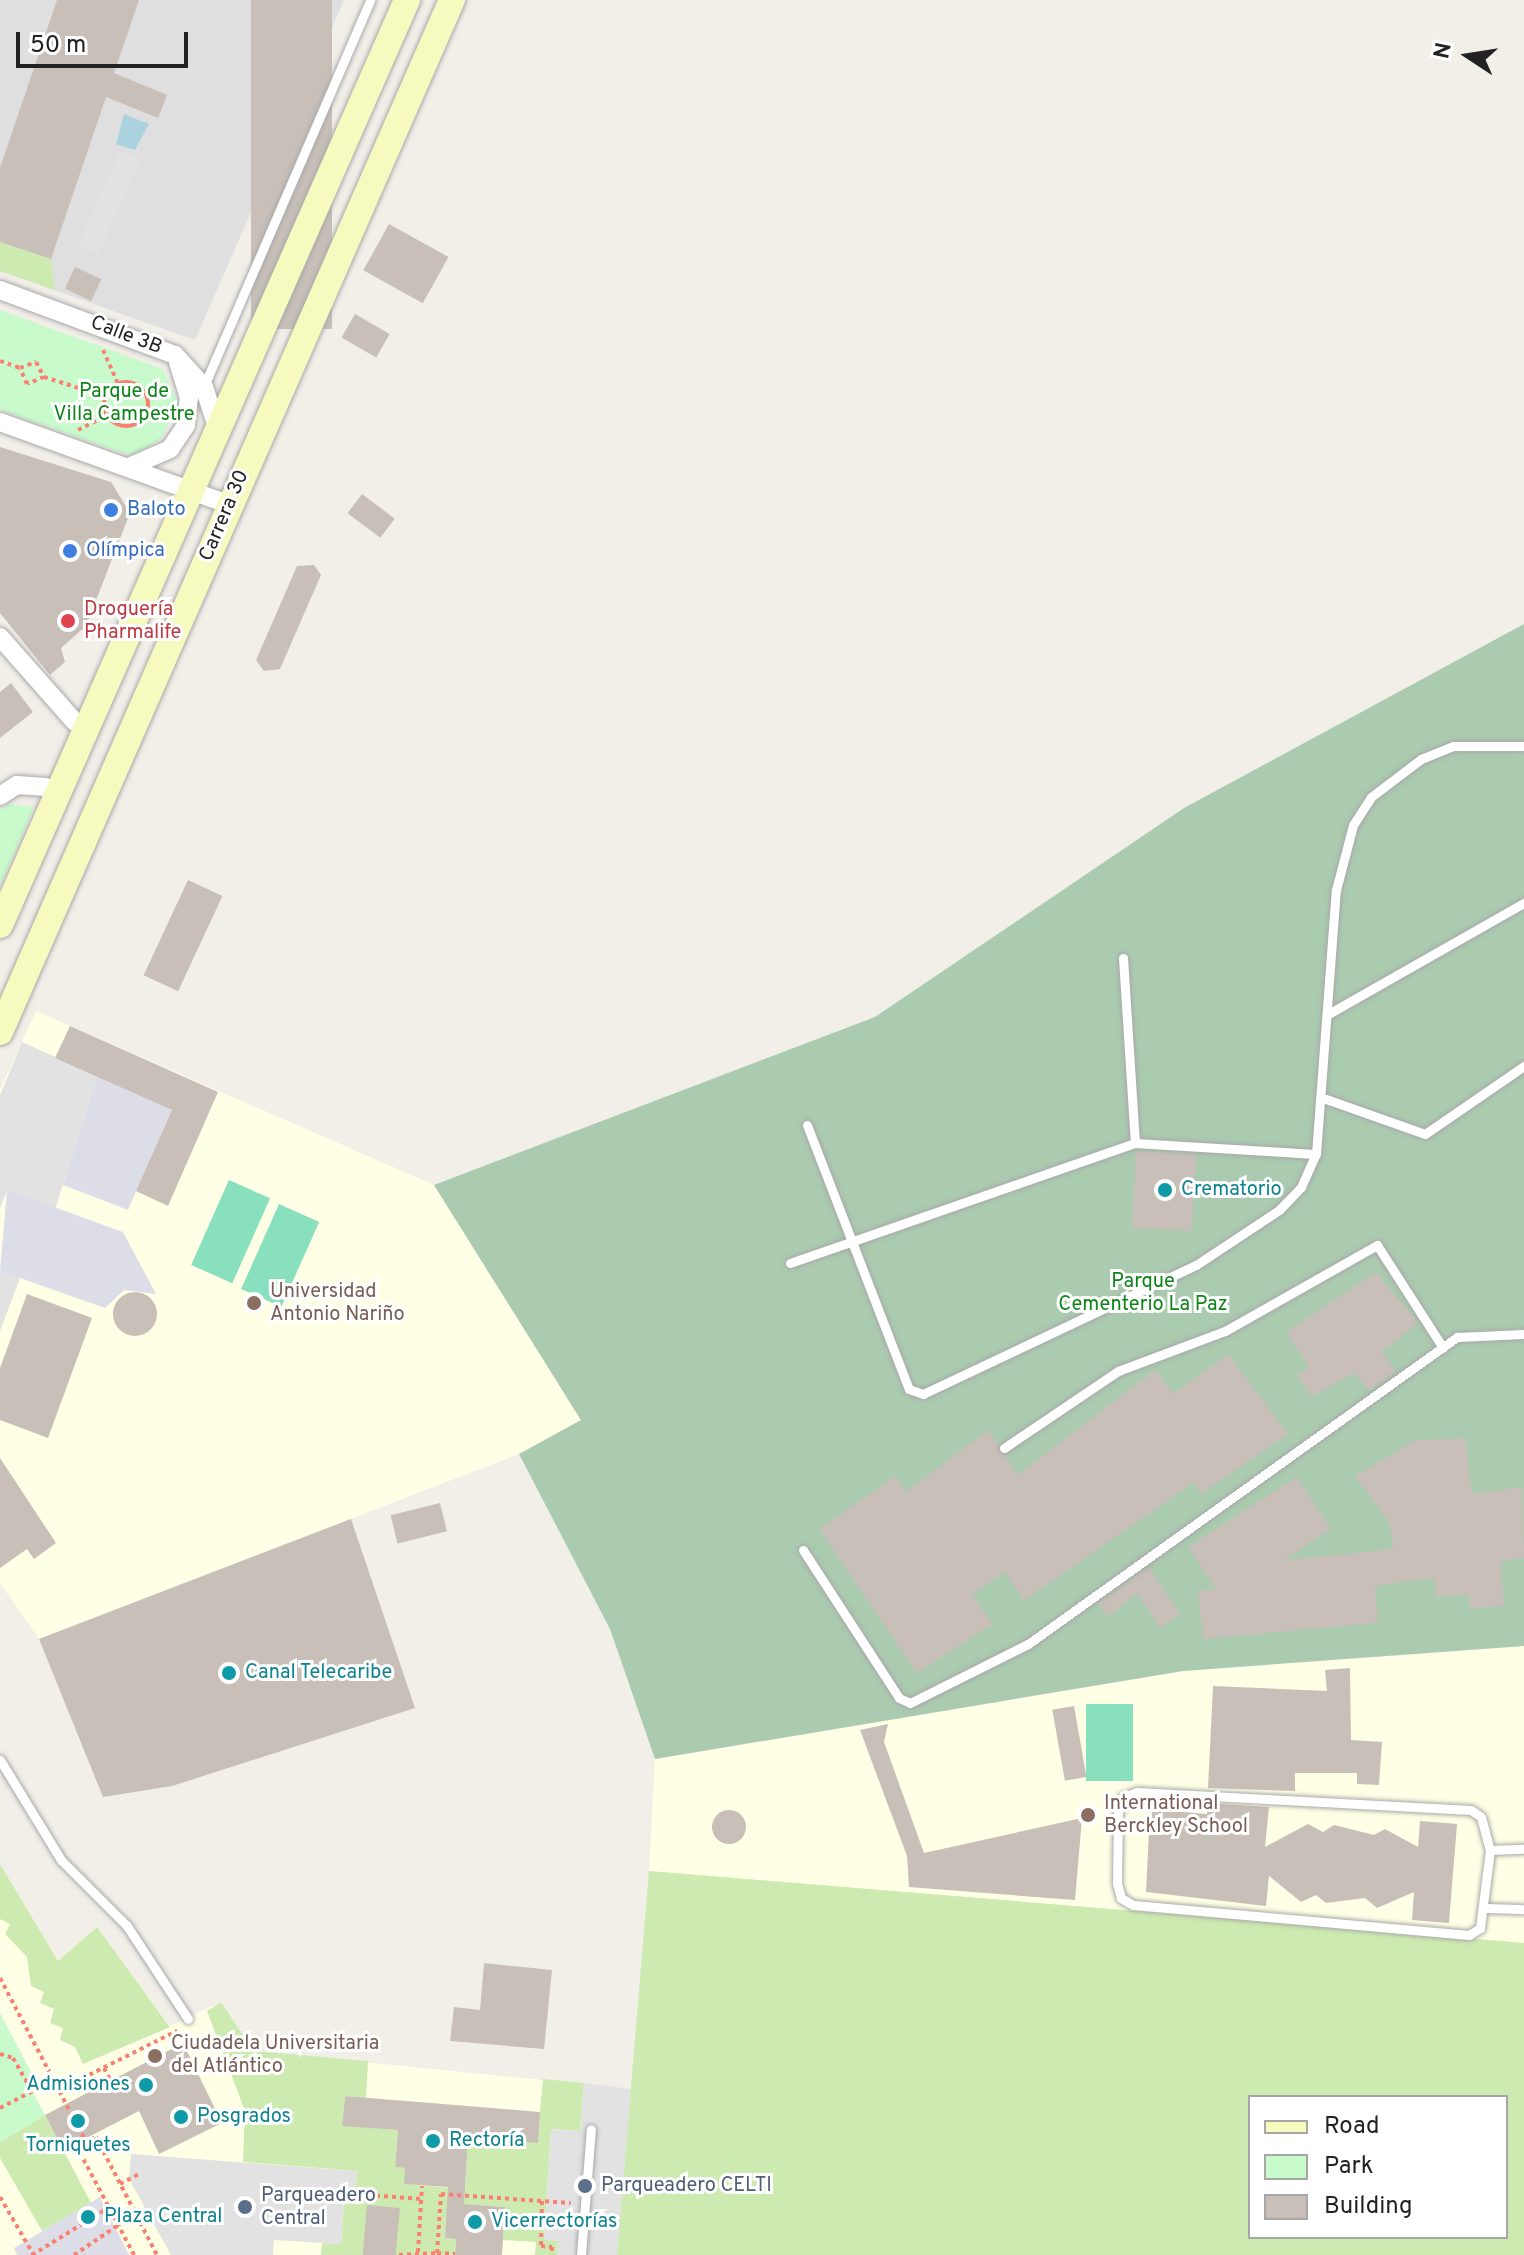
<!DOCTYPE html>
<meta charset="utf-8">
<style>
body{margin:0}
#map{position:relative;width:1524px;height:2255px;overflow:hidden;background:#f2efe9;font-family:Overpass,sans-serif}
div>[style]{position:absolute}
.residential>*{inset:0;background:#e0dfdf}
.education>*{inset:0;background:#ffffe5}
.grass>*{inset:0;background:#cdebb0}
.cemetery>*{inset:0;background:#aacbaf}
.park>*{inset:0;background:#c8facc}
.pitch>*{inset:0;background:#88e0be;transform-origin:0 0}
.parking>*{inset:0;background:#e2e2e2;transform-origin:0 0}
.plaza>*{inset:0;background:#dddde8}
.water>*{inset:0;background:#aad3df}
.building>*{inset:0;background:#c7bfb8;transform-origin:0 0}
.round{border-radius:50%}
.path>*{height:4px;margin-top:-2px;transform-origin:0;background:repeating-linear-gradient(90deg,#fa8072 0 4px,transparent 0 8px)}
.path>.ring{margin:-2px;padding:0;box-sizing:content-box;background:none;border:4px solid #fa8072;border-radius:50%}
.roads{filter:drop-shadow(0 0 2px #a9a9a9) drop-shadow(0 0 2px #a9a9a9)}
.lane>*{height:9px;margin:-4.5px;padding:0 4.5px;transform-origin:4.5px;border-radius:4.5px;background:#fff}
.street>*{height:18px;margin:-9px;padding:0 9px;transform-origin:9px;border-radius:9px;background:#fff}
.secondary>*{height:26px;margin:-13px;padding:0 13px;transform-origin:13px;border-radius:13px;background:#f7fabf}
.dots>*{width:22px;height:22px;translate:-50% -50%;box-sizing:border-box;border:4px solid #fff;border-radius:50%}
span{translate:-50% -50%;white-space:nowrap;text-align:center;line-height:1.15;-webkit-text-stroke:6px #fff;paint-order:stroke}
.street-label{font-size:20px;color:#222}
.park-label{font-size:20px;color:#0c8416}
.shop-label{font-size:20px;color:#366cbe}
.left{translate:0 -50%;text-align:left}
.health-label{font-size:20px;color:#be3a42}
.culture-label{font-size:20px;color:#0d838f}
.right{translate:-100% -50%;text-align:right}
.education-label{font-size:20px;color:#785e54}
.service-label{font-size:20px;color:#4e5e75}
.legend{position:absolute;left:1248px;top:2095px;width:260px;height:144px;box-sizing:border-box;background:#fff;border:2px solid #a7a7a7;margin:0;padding:10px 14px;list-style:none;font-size:24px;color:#222}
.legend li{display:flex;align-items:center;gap:16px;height:40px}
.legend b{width:40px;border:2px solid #a7a7a7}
.north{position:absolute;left:1428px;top:16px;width:80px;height:80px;-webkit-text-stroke:6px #fff;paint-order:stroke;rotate:282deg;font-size:22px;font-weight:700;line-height:32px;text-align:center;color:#222}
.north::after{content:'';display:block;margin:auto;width:28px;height:36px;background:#222;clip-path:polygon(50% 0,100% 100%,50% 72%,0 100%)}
.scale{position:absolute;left:16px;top:32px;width:172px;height:36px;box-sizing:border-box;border:4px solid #222;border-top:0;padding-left:10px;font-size:24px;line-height:28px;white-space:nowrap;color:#222;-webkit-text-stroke:6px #fff;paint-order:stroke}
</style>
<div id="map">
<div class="residential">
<div style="clip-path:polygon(0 0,344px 0,195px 340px,0 271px)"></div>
</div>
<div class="education">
<div style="clip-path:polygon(36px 1011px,434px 1185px,581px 1421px,519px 1454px,39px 1639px,0 1583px,0 1090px)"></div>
<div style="clip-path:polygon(1524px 1646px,1524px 1943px,649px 1871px,655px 1759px,1183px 1671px)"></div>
<div style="clip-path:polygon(0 1864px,58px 1961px,97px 1927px,170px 2026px,221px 2002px,254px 2051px,631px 2089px,617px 2255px,0 2255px)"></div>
</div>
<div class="grass">
<div style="clip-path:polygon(0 242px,51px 259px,55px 290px,0 271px)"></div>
<div style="clip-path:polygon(0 1864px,58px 1961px,97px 1927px,170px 2027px,83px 2064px,75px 2047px,60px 2040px,63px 2028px,50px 2023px,54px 2009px,40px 2003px,44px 1992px,31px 1986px,27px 1957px,5px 1934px,10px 1924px,0 1919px)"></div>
<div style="clip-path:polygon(evenodd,649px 1871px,1524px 1943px,1524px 2255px,617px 2255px,649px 1871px,1250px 2097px,1506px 2097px,1506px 2237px,1250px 2237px,1250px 2097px)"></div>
<div style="clip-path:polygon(221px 2002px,254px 2051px,368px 2061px,366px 2098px,345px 2096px,342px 2125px,398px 2130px,395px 2167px,405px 2168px,405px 2184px,465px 2189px,468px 2139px,537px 2143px,543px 2079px,584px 2083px,580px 2131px,551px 2129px,544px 2239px,558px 2241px,557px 2255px,535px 2255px,536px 2242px,503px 2240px,505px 2207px,448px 2203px,445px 2238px,456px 2239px,455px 2255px,321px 2255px,322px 2243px,341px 2244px,344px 2201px,354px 2201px,357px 2171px,243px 2162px,245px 2111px,207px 2011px)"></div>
<div style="clip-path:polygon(45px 2115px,91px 2203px,42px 2231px,0 2158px,0 2142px)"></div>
</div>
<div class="cemetery">
<div style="clip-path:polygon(1524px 624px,1524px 1646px,1183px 1671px,655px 1759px,610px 1629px,519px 1454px,581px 1420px,434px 1185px,875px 1017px,1184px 808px)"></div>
</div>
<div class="park">
<div style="clip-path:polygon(0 310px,163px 369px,178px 403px,161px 439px,135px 455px,122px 453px,0 410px)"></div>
<div style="clip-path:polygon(8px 804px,34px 807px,0 886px,0 810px)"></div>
<div style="clip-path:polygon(0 2013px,39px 2087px,32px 2091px,45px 2115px,0 2142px)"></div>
</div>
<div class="pitch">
<div style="left:229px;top:1180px;width:45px;height:93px;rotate:24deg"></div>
<div style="left:279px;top:1204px;width:44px;height:93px;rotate:24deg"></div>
<div style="left:1086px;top:1704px;width:47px;height:77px"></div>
</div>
<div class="parking">
<div style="left:120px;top:151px;width:22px;height:103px;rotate:24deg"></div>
<div style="clip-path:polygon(22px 1042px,97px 1076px,55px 1210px,7px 1191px,0 1208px,0 1095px)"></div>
<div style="clip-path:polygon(0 1271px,20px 1278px,0 1331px)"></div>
<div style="clip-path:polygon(584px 2083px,631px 2089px,617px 2255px,557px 2255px,558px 2241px,544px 2240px,551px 2129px,580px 2131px)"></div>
<div style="clip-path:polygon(131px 2154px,357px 2171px,354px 2202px,344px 2202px,341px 2244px,274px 2240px,273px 2255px,171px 2255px,129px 2179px)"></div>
</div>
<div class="plaza">
<div style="clip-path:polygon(97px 1076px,172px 1110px,128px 1210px,63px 1185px)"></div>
<div style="clip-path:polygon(7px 1190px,123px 1232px,156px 1294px,124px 1290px,105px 1308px,0 1271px)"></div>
<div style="clip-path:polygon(100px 2197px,129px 2255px,17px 2255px,14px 2248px)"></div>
</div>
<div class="water">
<div style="clip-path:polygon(124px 114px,149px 124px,135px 150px,116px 144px)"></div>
</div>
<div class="building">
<div style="clip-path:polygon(57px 0,139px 0,114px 73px,167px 95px,158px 118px,106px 97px,51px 259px,0 242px,0 168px)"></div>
<div style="left:251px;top:0;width:81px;height:329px"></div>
<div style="left:389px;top:224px;width:68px;height:53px;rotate:29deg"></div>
<div style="left:75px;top:267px;width:29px;height:24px;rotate:25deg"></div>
<div style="left:355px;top:314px;width:40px;height:27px;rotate:30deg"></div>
<div style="clip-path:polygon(0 447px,111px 482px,130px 513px,86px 626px,61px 648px,65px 662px,50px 675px,0 613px)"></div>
<div style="left:362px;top:494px;width:41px;height:24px;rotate:37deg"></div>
<div style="clip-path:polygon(314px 565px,321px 575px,280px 669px,264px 671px,256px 660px,297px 566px)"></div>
<div style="clip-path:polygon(11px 683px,33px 712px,0 738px,0 692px)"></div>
<div style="left:188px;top:880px;width:38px;height:105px;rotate:25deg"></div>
<div style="clip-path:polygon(70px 1026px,218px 1092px,168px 1206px,136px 1191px,172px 1110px,55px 1058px)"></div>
<div style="left:1136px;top:1151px;width:60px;height:77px;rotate:3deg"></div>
<div style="clip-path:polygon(1376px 1272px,1418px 1323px,1382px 1352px,1396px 1372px,1368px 1391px,1355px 1373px,1311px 1397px,1297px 1375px,1309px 1367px,1286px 1332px)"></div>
<div class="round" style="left:113px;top:1292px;width:44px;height:44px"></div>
<div style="clip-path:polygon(27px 1294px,92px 1318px,48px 1438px,0 1420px,0 1368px)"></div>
<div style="clip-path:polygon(1228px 1354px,1288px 1434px,1201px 1494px,1193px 1483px,1024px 1601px,1005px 1572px,972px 1594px,993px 1624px,917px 1673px,819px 1529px,895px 1476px,906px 1492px,988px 1430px,1018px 1475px,1156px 1369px,1173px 1394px)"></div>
<div style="clip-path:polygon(1465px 1438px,1472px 1494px,1522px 1487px,1524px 1558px,1501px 1561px,1504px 1606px,1470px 1609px,1469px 1594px,1436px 1597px,1434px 1578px,1375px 1586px,1378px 1623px,1203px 1639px,1198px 1591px,1216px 1589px,1188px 1547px,1297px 1477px,1331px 1529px,1284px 1560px,1393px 1549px,1390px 1524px,1355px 1476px,1416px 1440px)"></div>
<div style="clip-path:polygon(0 1458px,56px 1543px,34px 1559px,27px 1549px,0 1568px)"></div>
<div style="left:440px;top:1503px;width:29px;height:51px;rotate:76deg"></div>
<div style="clip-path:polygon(351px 1519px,415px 1708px,172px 1786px,103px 1797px,39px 1639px)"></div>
<div style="clip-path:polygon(1149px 1567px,1180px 1614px,1160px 1628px,1137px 1593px,1108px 1617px,1098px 1603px)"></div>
<div style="clip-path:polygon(1350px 1668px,1351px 1740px,1382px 1742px,1379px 1785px,1357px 1784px,1357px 1773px,1295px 1773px,1295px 1791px,1208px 1788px,1213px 1686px,1327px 1691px,1325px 1670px)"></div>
<div style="left:1074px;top:1706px;width:72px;height:22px;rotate:80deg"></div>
<div style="clip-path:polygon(888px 1724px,884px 1742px,924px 1853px,1082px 1818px,1075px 1900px,909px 1887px,907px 1856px,860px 1730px)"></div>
<div style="clip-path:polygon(1207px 1803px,1269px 1807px,1265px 1847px,1308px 1824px,1323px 1832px,1334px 1825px,1374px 1835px,1385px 1829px,1418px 1847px,1420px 1821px,1457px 1824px,1449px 1923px,1412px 1920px,1414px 1892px,1377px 1908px,1365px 1898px,1326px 1903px,1316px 1895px,1301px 1902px,1269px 1876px,1266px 1906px,1146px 1892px,1150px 1809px,1207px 1814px)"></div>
<div class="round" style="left:712px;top:1810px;width:34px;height:34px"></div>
<div style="clip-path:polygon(484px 1963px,552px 1970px,544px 2049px,450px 2041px,454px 2007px,480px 2010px)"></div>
<div style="clip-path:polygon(183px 2043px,222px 2123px,159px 2154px,139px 2111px,63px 2150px,45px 2115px)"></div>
<div style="clip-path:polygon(345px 2096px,540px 2112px,538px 2143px,468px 2139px,464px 2204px,505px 2207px,502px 2255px,455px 2255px,456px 2239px,445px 2238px,448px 2187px,404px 2184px,405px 2168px,395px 2167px,398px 2130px,342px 2126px)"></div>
<div style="left:367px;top:2205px;width:33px;height:50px;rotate:5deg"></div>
</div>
<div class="path">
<div style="left:103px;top:350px;width:35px;rotate:66deg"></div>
<div style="left:0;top:361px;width:21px;rotate:19deg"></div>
<div style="left:20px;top:368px;width:17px;rotate:-21deg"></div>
<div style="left:36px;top:362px;width:17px;rotate:62deg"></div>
<div style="left:44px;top:377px;width:18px;rotate:158deg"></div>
<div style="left:27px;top:384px;width:17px;rotate:-114deg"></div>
<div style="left:44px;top:377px;width:63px;rotate:17.6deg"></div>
<div class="ring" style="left:104px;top:382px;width:40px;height:40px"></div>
<div style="left:78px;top:430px;width:31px;rotate:-27deg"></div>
<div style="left:0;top:1978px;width:185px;rotate:62.3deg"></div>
<div style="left:0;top:2054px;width:14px;rotate:17deg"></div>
<div style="left:13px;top:2058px;width:38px;rotate:60deg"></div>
<div style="left:104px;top:2068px;width:13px;rotate:63deg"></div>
<div style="left:61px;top:2089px;width:130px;rotate:-26.6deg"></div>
<div style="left:0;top:2108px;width:63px;rotate:-27.4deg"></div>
<div style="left:120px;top:2184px;width:21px;rotate:-28deg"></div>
<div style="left:344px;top:2193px;width:77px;rotate:4.5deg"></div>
<div style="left:0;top:2197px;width:66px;rotate:59.9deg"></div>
<div style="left:542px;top:2201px;width:45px;rotate:91.3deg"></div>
<div style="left:541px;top:2246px;width:11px;rotate:5deg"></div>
<div style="left:552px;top:2247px;width:8px;rotate:90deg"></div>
<div style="left:418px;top:2252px;width:66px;rotate:-86.5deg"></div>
<div style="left:437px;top:2253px;width:18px;rotate:3deg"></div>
<div style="left:32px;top:2255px;width:89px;rotate:-31.7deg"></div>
<div style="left:74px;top:2255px;width:73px;rotate:-33.9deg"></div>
<div style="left:134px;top:2255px;width:122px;rotate:-117.8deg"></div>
<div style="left:77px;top:2147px;width:21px;rotate:-28deg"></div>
<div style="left:96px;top:2137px;width:133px;rotate:62.7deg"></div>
<div style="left:399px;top:2255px;width:38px;rotate:-3deg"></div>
<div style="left:437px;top:2253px;width:59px;rotate:-86.1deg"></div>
<div style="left:441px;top:2194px;width:130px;rotate:4deg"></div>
</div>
<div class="roads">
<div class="lane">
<div style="left:204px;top:386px;width:420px;rotate:-66.7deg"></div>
<div style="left:1123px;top:958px;width:185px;rotate:86.3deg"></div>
<div style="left:1330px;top:1013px;width:223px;rotate:-29.6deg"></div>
<div style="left:1326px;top:1099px;width:105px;rotate:19.5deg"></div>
<div style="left:1425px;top:1134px;width:120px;rotate:-34.5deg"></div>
<div style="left:807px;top:1125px;width:283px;rotate:68.9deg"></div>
<div style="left:909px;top:1389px;width:15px;rotate:20deg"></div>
<div style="left:923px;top:1394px;width:302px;rotate:-25.3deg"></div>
<div style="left:1196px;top:1265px;width:100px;rotate:-33.5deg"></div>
<div style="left:1279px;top:1210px;width:32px;rotate:-46deg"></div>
<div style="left:1301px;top:1187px;width:36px;rotate:-66deg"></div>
<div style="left:790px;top:1263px;width:365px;rotate:-19.2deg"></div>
<div style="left:1135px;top:1143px;width:181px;rotate:3.5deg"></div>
<div style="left:1316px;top:1154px;width:265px;rotate:-85.7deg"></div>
<div style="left:1336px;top:890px;width:67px;rotate:-75.3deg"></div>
<div style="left:1353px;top:825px;width:33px;rotate:-57deg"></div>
<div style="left:1371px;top:797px;width:63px;rotate:-37.2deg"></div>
<div style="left:1421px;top:759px;width:35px;rotate:-22deg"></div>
<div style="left:1453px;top:746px;width:71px"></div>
<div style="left:1004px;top:1448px;width:138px;rotate:-34deg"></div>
<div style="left:1118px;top:1371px;width:114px;rotate:-20.5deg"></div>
<div style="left:1225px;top:1331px;width:175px;rotate:-29.5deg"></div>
<div style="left:1377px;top:1245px;width:122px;rotate:57.3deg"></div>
<div style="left:803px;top:1550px;width:176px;rotate:57deg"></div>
<div style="left:899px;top:1698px;width:12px;rotate:24deg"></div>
<div style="left:910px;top:1703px;width:132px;rotate:-26.6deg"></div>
<div style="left:1028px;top:1644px;width:528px;rotate:-35.59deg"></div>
<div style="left:1457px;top:1337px;width:67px;rotate:-2.6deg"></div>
<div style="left:0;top:1760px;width:117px;rotate:58.6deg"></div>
<div style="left:61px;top:1860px;width:93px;rotate:45deg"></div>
<div style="left:127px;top:1926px;width:111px;rotate:56.7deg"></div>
<div style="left:1137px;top:1792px;width:334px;rotate:3.1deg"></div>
<div style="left:1471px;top:1810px;width:12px;rotate:35deg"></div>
<div style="left:1481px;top:1817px;width:34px;rotate:75deg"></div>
<div style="left:1490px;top:1850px;width:79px;rotate:97.3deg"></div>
<div style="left:1480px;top:1928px;width:13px;rotate:148deg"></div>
<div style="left:1469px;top:1935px;width:337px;rotate:-174.9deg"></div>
<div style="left:1133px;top:1905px;width:14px;rotate:-150deg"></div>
<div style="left:1121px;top:1898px;width:16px;rotate:-105deg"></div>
<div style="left:1117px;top:1883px;width:71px;rotate:-89.2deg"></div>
<div style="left:1118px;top:1812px;width:15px;rotate:-74deg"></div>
<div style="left:1122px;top:1798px;width:16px;rotate:-22deg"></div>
<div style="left:1490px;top:1850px;width:34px;rotate:-2deg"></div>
<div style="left:1487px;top:1908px;width:37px;rotate:2deg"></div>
<div style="left:581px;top:2255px;width:126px;rotate:-85.5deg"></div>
</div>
<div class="street">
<div style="left:0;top:290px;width:187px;rotate:20.4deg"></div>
<div style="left:175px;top:355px;width:43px;rotate:47.8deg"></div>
<div style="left:204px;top:387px;width:39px;rotate:72deg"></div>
<div style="left:0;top:422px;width:245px;rotate:19.8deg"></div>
<div style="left:129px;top:467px;width:45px;rotate:-23.7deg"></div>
<div style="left:170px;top:449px;width:29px;rotate:-56deg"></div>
<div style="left:186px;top:425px;width:27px;rotate:-84deg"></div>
<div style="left:189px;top:398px;width:37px;rotate:-107deg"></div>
<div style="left:0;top:637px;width:113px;rotate:48.6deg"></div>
<div style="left:0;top:796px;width:20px;rotate:-33deg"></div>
<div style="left:17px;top:785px;width:29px;rotate:4deg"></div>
</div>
<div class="secondary">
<div style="left:0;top:925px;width:1011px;rotate:-66.25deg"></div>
<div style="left:0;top:1032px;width:1127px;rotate:-66.35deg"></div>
</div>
</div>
<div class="dots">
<div style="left:111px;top:510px;background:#3f7fe0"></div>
<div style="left:70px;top:551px;background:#3f7fe0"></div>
<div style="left:68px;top:621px;background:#e0444e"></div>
<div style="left:1165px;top:1190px;background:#0f9aa8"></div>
<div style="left:254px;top:1303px;background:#8d6e63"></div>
<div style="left:229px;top:1673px;background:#0f9aa8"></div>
<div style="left:1088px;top:1815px;background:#8d6e63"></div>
<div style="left:155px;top:2056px;background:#8d6e63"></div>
<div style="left:146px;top:2085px;background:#0f9aa8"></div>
<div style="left:181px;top:2117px;background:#0f9aa8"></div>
<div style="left:78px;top:2121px;background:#0f9aa8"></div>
<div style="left:433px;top:2141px;background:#0f9aa8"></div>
<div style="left:585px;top:2186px;background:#5c6f8a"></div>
<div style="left:245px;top:2207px;background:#5c6f8a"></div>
<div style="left:88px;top:2217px;background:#0f9aa8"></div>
<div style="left:475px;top:2222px;background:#0f9aa8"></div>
</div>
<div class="street-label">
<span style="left:126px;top:336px;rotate:21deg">Calle 3B</span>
<span style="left:225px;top:516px;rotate:-67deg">Carrera 30</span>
</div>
<div class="park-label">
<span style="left:124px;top:404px">Parque de<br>Villa Campestre</span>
<span style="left:1143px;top:1294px">Parque<br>Cementerio La Paz</span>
</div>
<div class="shop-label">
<span class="left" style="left:127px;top:510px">Baloto</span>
<span class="left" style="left:86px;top:551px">Olímpica</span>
</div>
<div class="health-label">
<span class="left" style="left:84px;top:622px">Droguería<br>Pharmalife</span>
</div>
<div class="culture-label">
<span class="left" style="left:1181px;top:1190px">Crematorio</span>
<span class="left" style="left:245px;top:1673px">Canal Telecaribe</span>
<span class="right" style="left:130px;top:2085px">Admisiones</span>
<span class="left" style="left:197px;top:2117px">Posgrados</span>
<span class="left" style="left:449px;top:2141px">Rectoría</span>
<span style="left:78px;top:2146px">Torniquetes</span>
<span class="left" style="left:104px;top:2217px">Plaza Central</span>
<span class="left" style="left:491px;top:2222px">Vicerrectorías</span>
</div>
<div class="education-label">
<span class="left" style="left:270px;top:1304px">Universidad<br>Antonio Nariño</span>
<span class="left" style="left:1104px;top:1816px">International<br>Berckley School</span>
<span class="left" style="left:171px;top:2056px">Ciudadela Universitaria<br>del Atlántico</span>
</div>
<div class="service-label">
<span class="left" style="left:601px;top:2186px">Parqueadero CELTI</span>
<span class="left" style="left:261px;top:2208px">Parqueadero<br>Central</span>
</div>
<ul class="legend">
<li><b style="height:10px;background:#f7fabf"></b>Road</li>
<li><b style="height:22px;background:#c8facc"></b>Park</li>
<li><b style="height:22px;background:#c7bfb8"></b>Building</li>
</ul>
<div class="north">N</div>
<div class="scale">50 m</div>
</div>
